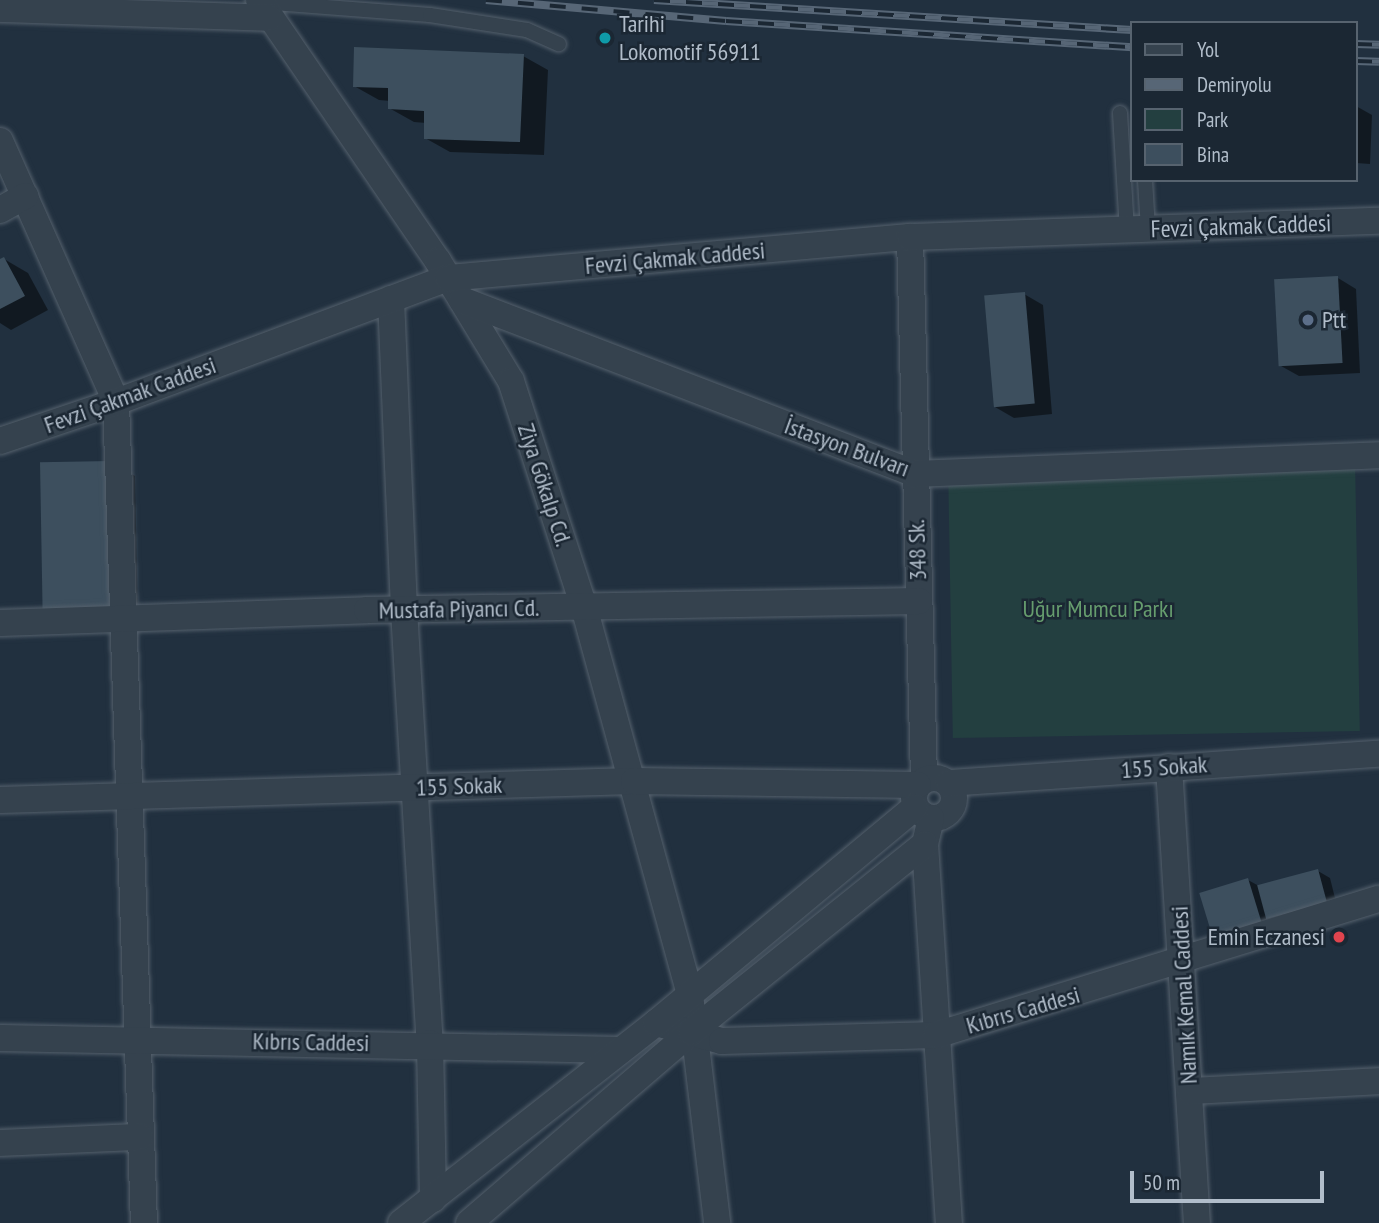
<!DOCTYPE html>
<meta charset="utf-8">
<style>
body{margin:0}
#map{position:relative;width:1379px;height:1223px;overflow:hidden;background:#21303f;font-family:"PT Sans Narrow",sans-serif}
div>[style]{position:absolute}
.green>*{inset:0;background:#233f40;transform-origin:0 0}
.shadow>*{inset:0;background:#0007}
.building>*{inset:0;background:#3d4f5e;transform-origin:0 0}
.roads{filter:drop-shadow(0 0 2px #54606c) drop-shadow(0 0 2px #54606c)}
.lane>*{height:14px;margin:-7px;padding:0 7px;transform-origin:7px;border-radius:7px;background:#35424e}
.street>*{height:26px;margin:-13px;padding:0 13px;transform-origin:13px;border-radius:13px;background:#35424e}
.street>.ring{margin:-13px;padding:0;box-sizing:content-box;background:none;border:26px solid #35424e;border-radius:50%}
.rail>*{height:8px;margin-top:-4px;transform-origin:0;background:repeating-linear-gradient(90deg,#1b2733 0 16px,#576676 0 32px);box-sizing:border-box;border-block:2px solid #576676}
.dots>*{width:19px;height:19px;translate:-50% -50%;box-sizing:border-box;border:4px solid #1b2733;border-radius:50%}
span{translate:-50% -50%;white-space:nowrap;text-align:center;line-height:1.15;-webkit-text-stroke:5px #1b2733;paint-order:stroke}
.poi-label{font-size:24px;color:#b1bdca}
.left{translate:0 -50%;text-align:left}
.right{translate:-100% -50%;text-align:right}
.street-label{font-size:24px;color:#b1bdca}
.park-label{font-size:24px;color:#669d6e}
.legend{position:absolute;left:1130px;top:21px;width:228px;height:161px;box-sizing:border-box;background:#1b2733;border:2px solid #57636f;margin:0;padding:9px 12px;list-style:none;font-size:21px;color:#b1bdca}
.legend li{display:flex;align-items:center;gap:14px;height:35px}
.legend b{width:35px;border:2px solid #57636f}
.scale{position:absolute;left:1130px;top:1171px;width:194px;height:32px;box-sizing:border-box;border:4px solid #b1bdca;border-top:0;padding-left:9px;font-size:21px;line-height:24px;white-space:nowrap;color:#b1bdca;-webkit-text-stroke:5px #1b2733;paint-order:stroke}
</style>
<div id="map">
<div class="green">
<div style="left:1355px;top:458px;width:273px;height:407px;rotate:89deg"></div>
</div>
<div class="shadow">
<div style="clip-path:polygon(523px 56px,548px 70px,544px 155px,450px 152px,425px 138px,426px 123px,414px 122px,389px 108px,390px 101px,379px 100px,354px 86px)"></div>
<div style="clip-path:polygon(1356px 106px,1372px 115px,1370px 164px,1356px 163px)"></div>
<div style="clip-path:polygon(4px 259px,28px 273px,48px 310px,11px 330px,0 323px,0 261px)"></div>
<div style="clip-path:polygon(1338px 278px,1356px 289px,1360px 373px,1299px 376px,1281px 366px)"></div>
<div style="clip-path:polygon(1024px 294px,1043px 305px,1052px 414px,1014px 418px,995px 407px)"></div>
<div style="clip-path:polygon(111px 462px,135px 476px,138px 623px)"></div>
<div style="clip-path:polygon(1318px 871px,1330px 878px,1338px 910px,1224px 949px,1248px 880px,1259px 886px)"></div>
</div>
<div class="building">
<div style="clip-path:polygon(354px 47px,524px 54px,520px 142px,424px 139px,424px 111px,388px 109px,388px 88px,353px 87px)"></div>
<div style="clip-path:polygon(4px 257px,25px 296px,0 309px,0 259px)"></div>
<div style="left:1338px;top:276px;width:87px;height:64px;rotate:87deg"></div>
<div style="left:1025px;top:292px;width:112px;height:41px;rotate:85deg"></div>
<div style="left:111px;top:461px;width:149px;height:71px;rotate:89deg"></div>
<div style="left:1318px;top:869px;width:35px;height:63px;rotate:75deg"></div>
<div style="left:1248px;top:878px;width:52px;height:51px;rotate:73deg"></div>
</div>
<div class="roads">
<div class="lane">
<div style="left:261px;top:2px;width:169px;rotate:4.4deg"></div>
<div style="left:430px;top:15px;width:98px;rotate:8.8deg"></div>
<div style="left:527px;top:30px;width:35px;rotate:24deg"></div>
<div style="left:1120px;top:113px;width:117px;rotate:86.6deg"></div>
<div style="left:1145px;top:180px;width:49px;rotate:86.5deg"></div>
</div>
<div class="street">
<div style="left:259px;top:0;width:316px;rotate:55.6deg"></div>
<div style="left:438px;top:261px;width:140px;rotate:58.7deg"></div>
<div style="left:511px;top:381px;width:237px;rotate:72.1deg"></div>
<div style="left:584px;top:607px;width:402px;rotate:74.7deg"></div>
<div style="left:690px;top:995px;width:230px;rotate:83.2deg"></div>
<div style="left:0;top:9px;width:269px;rotate:1.9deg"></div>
<div style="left:0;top:141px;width:286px;rotate:66deg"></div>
<div style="left:116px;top:402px;width:821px;rotate:88.05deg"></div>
<div style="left:0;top:210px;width:29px;rotate:-29deg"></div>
<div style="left:910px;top:237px;width:543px;rotate:88.52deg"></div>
<div style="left:391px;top:299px;width:311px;rotate:87.6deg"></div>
<div style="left:404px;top:610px;width:434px;rotate:86.6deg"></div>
<div style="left:430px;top:1043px;width:156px;rotate:88.9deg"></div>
<div style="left:462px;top:300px;width:485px;rotate:21deg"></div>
<div style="left:915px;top:474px;width:464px;rotate:-2.3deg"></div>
<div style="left:0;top:441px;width:122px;rotate:-18.6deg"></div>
<div style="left:116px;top:402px;width:354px;rotate:-20.5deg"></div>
<div style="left:448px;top:278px;width:464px;rotate:-5.1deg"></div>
<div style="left:910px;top:237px;width:469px;rotate:-2deg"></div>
<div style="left:0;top:623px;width:367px;rotate:-2deg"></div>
<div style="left:367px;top:610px;width:552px;rotate:-0.93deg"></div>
<div style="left:1169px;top:767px;width:457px;rotate:86.5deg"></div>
<div class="ring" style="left:914px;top:778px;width:14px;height:14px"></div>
<div style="left:949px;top:783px;width:431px;rotate:-3.9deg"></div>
<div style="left:0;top:800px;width:634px;rotate:-1.72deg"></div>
<div style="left:634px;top:781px;width:284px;rotate:0.8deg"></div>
<div style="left:931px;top:818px;width:27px;rotate:103deg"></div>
<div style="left:925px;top:844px;width:380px;rotate:86.4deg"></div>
<div style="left:656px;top:1023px;width:68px;rotate:15.3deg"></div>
<div style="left:722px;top:1041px;width:214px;rotate:-1.6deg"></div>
<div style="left:936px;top:1035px;width:463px;rotate:-17.1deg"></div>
<div style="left:0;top:1038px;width:621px;rotate:1.11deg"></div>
<div style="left:1190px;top:1091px;width:189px;rotate:-3deg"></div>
<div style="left:0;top:1143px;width:140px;rotate:-2.5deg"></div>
<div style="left:401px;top:1223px;width:324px;rotate:-38.1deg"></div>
<div style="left:656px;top:1023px;width:337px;rotate:-39.8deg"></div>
<div style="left:469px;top:1223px;width:293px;rotate:-40.7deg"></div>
<div style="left:691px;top:1032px;width:300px;rotate:-38.8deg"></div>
</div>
</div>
<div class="rail">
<div style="left:486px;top:0;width:241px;rotate:5deg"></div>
<div style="left:726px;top:21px;width:407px;rotate:3.7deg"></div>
<div style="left:654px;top:0;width:479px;rotate:3.6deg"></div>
<div style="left:1356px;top:44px;width:23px;rotate:2deg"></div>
<div style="left:1356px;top:61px;width:23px;rotate:2deg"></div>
</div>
<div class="dots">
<div style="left:605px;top:38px;background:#0f9aa8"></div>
<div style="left:1308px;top:320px;background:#5c6f8a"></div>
<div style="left:1339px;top:937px;background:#e0444e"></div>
</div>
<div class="poi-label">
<span class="left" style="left:619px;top:38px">Tarihi<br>Lokomotif 56911</span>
<span class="left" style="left:1322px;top:320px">Ptt</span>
<span class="right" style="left:1325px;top:937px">Emin Eczanesi</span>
</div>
<div class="street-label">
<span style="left:1241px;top:226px;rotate:-2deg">Fevzi Çakmak Caddesi</span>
<span style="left:675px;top:258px;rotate:-5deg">Fevzi Çakmak Caddesi</span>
<span style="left:130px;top:395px;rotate:-20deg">Fevzi Çakmak Caddesi</span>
<span style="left:847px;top:447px;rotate:20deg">İstasyon Bulvarı</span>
<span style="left:545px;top:485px;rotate:72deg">Ziya Gökalp Cd.</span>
<span style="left:917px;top:550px;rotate:-92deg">348 Sk.</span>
<span style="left:459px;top:609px;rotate:-1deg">Mustafa Piyancı Cd.</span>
<span style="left:1164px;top:767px;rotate:-4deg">155 Sokak</span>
<span style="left:459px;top:786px;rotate:-2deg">155 Sokak</span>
<span style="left:1184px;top:995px;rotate:-93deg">Namık Kemal Caddesi</span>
<span style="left:1023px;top:1010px;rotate:-16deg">Kıbrıs Caddesi</span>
<span style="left:311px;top:1042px;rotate:1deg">Kıbrıs Caddesi</span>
</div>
<div class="park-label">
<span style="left:1098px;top:609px">Uğur Mumcu Parkı</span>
</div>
<ul class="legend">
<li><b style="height:9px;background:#35424e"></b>Yol</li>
<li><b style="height:9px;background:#576676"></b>Demiryolu</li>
<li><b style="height:19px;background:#233f40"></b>Park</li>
<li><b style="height:19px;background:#3d4f5e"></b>Bina</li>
</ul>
<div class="scale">50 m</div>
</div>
